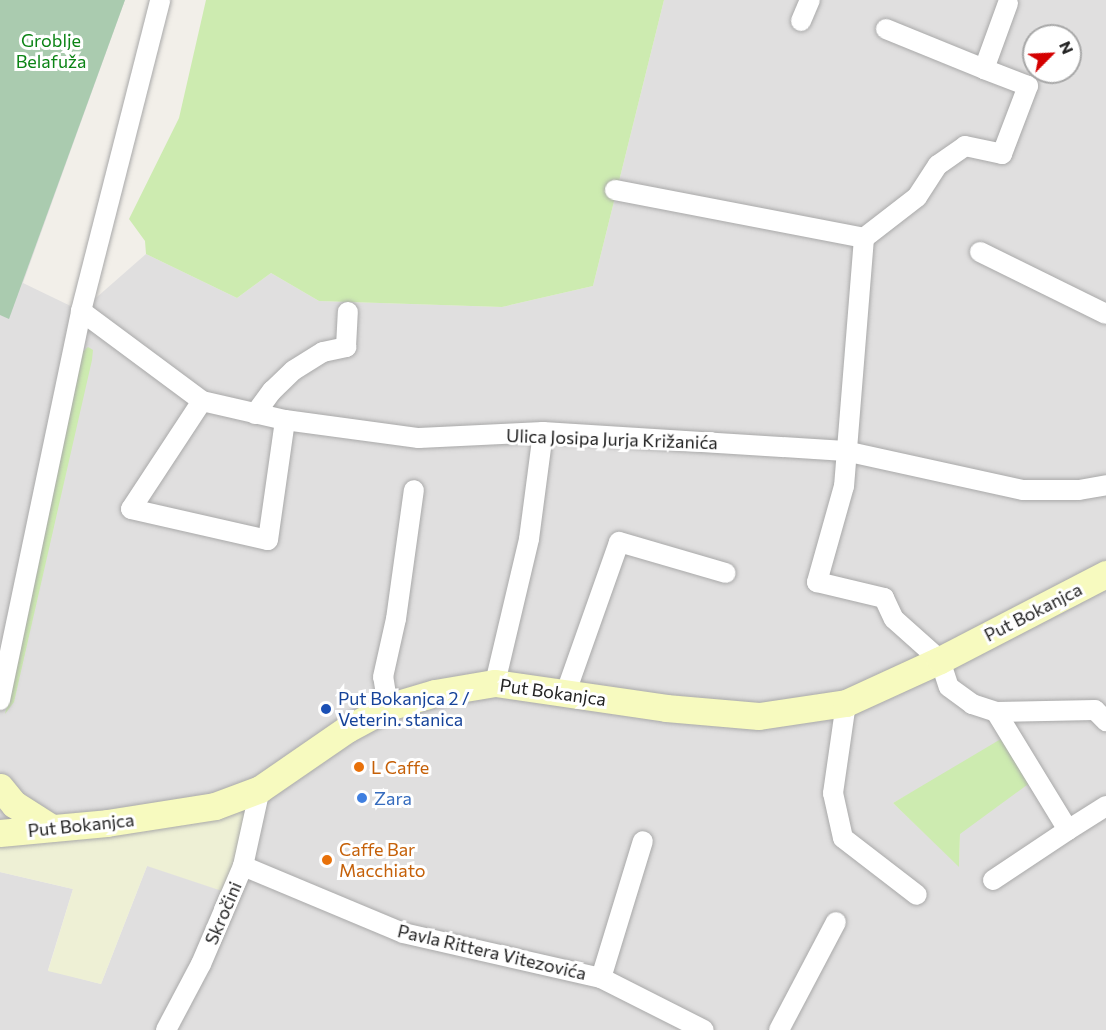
<!DOCTYPE html>
<meta charset="utf-8">
<style>
body{margin:0}
#map{position:relative;width:1106px;height:1030px;overflow:hidden;background:#f2efe9;font-family:Commissioner,sans-serif}
div>[style]{position:absolute}
.residential>*{inset:0;background:#e0dfdf}
.farmland>*{inset:0;background:#eef0d5}
.grass>*{inset:0;background:#cdebb0}
.cemetery>*{inset:0;background:#aacbaf}
.roads{filter:drop-shadow(0 0 2px #a9a9a9) drop-shadow(0 0 2px #a9a9a9)}
.minor>*{height:20px;margin:-10px;padding:0 10px;transform-origin:10px;border-radius:10px;background:#fff}
.secondary>*{height:27px;margin:-13.5px;padding:0 13.5px;transform-origin:13.5px;border-radius:13.5px;background:#f7fabf}
.dots>*{width:16px;height:16px;translate:-50% -50%;box-sizing:border-box;border:3px solid #fff;border-radius:50%}
span{translate:-50% -50%;white-space:nowrap;text-align:center;line-height:1.15;-webkit-text-stroke:6px #fff;paint-order:stroke}
.park-label{font-size:18px;color:#0c8416}
.street-label{font-size:18px;color:#222}
.transit-label{font-size:18px;color:#164399}
.left{translate:0 -50%;text-align:left}
.food-label{font-size:18px;color:#c56008}
.shop-label{font-size:18px;color:#366cbe}
.north{position:absolute;left:1022px;top:24px;width:60px;height:60px;box-sizing:border-box;background:#fff;border:2px solid #a7a7a7;border-radius:50%;rotate:66deg;font-size:16px;font-weight:700;line-height:24px;text-align:center;color:#222}
.north::after{content:'';display:block;margin:auto;width:21px;height:27px;background:#d40000;clip-path:polygon(50% 0,100% 100%,50% 72%,0 100%)}
</style>
<div id="map">
<div class="residential">
<div style="clip-path:polygon(evenodd,0 0,125px 0,23px 283px,81px 311px,146px 254px,237px 298px,271px 273px,319px 301px,502px 307px,593px 286px,664px 0,1106px 0,1106px 1030px,0 1030px,0 872px,73px 889px,48px 970px,101px 984px,147px 866px,243px 866px,0 833px,0 0,1034px 36px,1070px 36px,1070px 72px,1034px 72px,1034px 36px,0 0,957px 767px,960px 834px,959px 866px,893px 803px,957px 767px)"></div>
</div>
<div class="farmland">
<div style="clip-path:polygon(260px 789px,231px 894px,147px 866px,101px 984px,48px 971px,73px 889px,0 872px,0 833px)"></div>
</div>
<div class="grass">
<div style="clip-path:polygon(206px 0,664px 0,593px 286px,502px 307px,319px 301px,271px 273px,237px 298px,146px 254px,145px 241px,129px 219px,179px 118px)"></div>
<div style="clip-path:polygon(88px 347px,93px 350px,92px 360px,14px 702px,5px 714px,79px 355px)"></div>
<div style="clip-path:polygon(1011px 733px,1038px 777px,960px 834px,959px 867px,893px 803px)"></div>
</div>
<div class="cemetery">
<div style="clip-path:polygon(0 0,125px 0,9px 319px,0 315px)"></div>
</div>
<div class="roads">
<div class="minor">
<div style="left:801px;top:21px;width:23px;rotate:-67deg"></div>
<div style="left:886px;top:29px;width:106px;rotate:22.2deg"></div>
<div style="left:615px;top:190px;width:254px;rotate:10.9deg"></div>
<div style="left:864px;top:238px;width:249px;rotate:94.6deg"></div>
<div style="left:844px;top:486px;width:100px;rotate:105.7deg"></div>
<div style="left:817px;top:582px;width:69px;rotate:13.4deg"></div>
<div style="left:884px;top:598px;width:23px;rotate:65deg"></div>
<div style="left:894px;top:619px;width:62px;rotate:41.7deg"></div>
<div style="left:940px;top:660px;width:28px;rotate:72deg"></div>
<div style="left:949px;top:687px;width:29px;rotate:36deg"></div>
<div style="left:972px;top:704px;width:25px;rotate:18deg"></div>
<div style="left:996px;top:712px;width:99px;rotate:-1.2deg"></div>
<div style="left:1095px;top:710px;width:16px;rotate:45deg"></div>
<div style="left:864px;top:238px;width:67px;rotate:-37.7deg"></div>
<div style="left:917px;top:197px;width:38px;rotate:-57deg"></div>
<div style="left:938px;top:165px;width:33px;rotate:-35deg"></div>
<div style="left:965px;top:146px;width:38px;rotate:12deg"></div>
<div style="left:1002px;top:154px;width:73px;rotate:-69.1deg"></div>
<div style="left:1028px;top:86px;width:47px;rotate:-158.9deg"></div>
<div style="left:984px;top:69px;width:70px;rotate:-70deg"></div>
<div style="left:980px;top:252px;width:140px;rotate:26.2deg"></div>
<div style="left:81px;top:311px;width:151px;rotate:36.6deg"></div>
<div style="left:202px;top:401px;width:85px;rotate:12.9deg"></div>
<div style="left:285px;top:420px;width:135px;rotate:7.7deg"></div>
<div style="left:419px;top:438px;width:124px;rotate:-2.8deg"></div>
<div style="left:543px;top:432px;width:303px;rotate:3.6deg"></div>
<div style="left:845px;top:451px;width:182px;rotate:12.4deg"></div>
<div style="left:1023px;top:490px;width:56px"></div>
<div style="left:1079px;top:490px;width:27px;rotate:-10deg"></div>
<div style="left:202px;top:401px;width:129px;rotate:123.3deg"></div>
<div style="left:131px;top:509px;width:140px;rotate:12.8deg"></div>
<div style="left:268px;top:540px;width:121px;rotate:-81.9deg"></div>
<div style="left:255px;top:414px;width:29px;rotate:-54deg"></div>
<div style="left:272px;top:391px;width:30px;rotate:-44deg"></div>
<div style="left:294px;top:370px;width:34px;rotate:-32deg"></div>
<div style="left:323px;top:352px;width:24px;rotate:-12deg"></div>
<div style="left:346px;top:347px;width:35px;rotate:-87deg"></div>
<div style="left:495px;top:683px;width:148px;rotate:-76.7deg"></div>
<div style="left:529px;top:539px;width:108px;rotate:-82.5deg"></div>
<div style="left:566px;top:692px;width:159px;rotate:-70.5deg"></div>
<div style="left:619px;top:542px;width:111px;rotate:16.2deg"></div>
<div style="left:0;top:700px;width:397px;rotate:-78.2deg"></div>
<div style="left:81px;top:311px;width:321px;rotate:-75.7deg"></div>
<div style="left:846px;top:703px;width:91px;rotate:98.2deg"></div>
<div style="left:833px;top:793px;width:46px;rotate:77.5deg"></div>
<div style="left:843px;top:838px;width:93px;rotate:37.6deg"></div>
<div style="left:388px;top:707px;width:30px;rotate:-99deg"></div>
<div style="left:383px;top:677px;width:59px;rotate:-77.4deg"></div>
<div style="left:396px;top:619px;width:130px;rotate:-82.1deg"></div>
<div style="left:996px;top:712px;width:138px;rotate:58.6deg"></div>
<div style="left:1068px;top:830px;width:45px;rotate:-32.3deg"></div>
<div style="left:243px;top:866px;width:173px;rotate:22.7deg"></div>
<div style="left:403px;top:933px;width:203px;rotate:12.8deg"></div>
<div style="left:601px;top:978px;width:115px;rotate:26.8deg"></div>
<div style="left:993px;top:880px;width:90px;rotate:-33.7deg"></div>
<div style="left:601px;top:978px;width:143px;rotate:-73deg"></div>
<div style="left:166px;top:1030px;width:75px;rotate:-62.1deg"></div>
<div style="left:201px;top:964px;width:107px;rotate:-66.8deg"></div>
<div style="left:243px;top:866px;width:79px;rotate:-77.6deg"></div>
<div style="left:779px;top:1030px;width:122px;rotate:-62.2deg"></div>
</div>
<div class="secondary">
<div style="left:0;top:787px;width:22px;rotate:51deg"></div>
<div style="left:14px;top:804px;width:45px;rotate:32.3deg"></div>
<div style="left:0;top:833px;width:107px;rotate:-5.3deg"></div>
<div style="left:107px;top:823px;width:109px;rotate:-8.9deg"></div>
<div style="left:215px;top:806px;width:48px;rotate:-20.7deg"></div>
<div style="left:260px;top:789px;width:106px;rotate:-34.6deg"></div>
<div style="left:347px;top:729px;width:47px;rotate:-28.2deg"></div>
<div style="left:388px;top:707px;width:49px;rotate:-16.6deg"></div>
<div style="left:435px;top:693px;width:61px;rotate:-9.5deg"></div>
<div style="left:495px;top:683px;width:173px;rotate:8.3deg"></div>
<div style="left:666px;top:708px;width:93px;rotate:4.9deg"></div>
<div style="left:759px;top:716px;width:88px;rotate:-8.5deg"></div>
<div style="left:846px;top:703px;width:103px;rotate:-24.6deg"></div>
<div style="left:940px;top:660px;width:187px;rotate:-27.4deg"></div>
</div>
</div>
<div class="dots">
<div style="left:326px;top:709px;background:#1a4fb4"></div>
<div style="left:359px;top:767px;background:#e8710a"></div>
<div style="left:362px;top:798px;background:#3f7fe0"></div>
<div style="left:327px;top:860px;background:#e8710a"></div>
</div>
<div class="park-label">
<span style="left:51px;top:51px">Groblje<br>Belafuža</span>
</div>
<div class="street-label">
<span style="left:612px;top:439px;rotate:2deg">Ulica Josipa Jurja Križanića</span>
<span style="left:1033px;top:612px;rotate:-27deg">Put Bokanjca</span>
<span style="left:553px;top:692px;rotate:8deg">Put Bokanjca</span>
<span style="left:81px;top:825px;rotate:-6deg">Put Bokanjca</span>
<span style="left:223px;top:913px;rotate:-67deg">Skročini</span>
<span style="left:492px;top:952px;rotate:13deg">Pavla Rittera Vitezovića</span>
</div>
<div class="transit-label">
<span class="left" style="left:338px;top:709px">Put Bokanjca 2 /<br>Veterin. stanica</span>
</div>
<div class="food-label">
<span class="left" style="left:371px;top:767px">L Caffe</span>
<span class="left" style="left:339px;top:860px">Caffe Bar<br>Macchiato</span>
</div>
<div class="shop-label">
<span class="left" style="left:374px;top:798px">Zara</span>
</div>
<div class="north">N</div>
</div>
